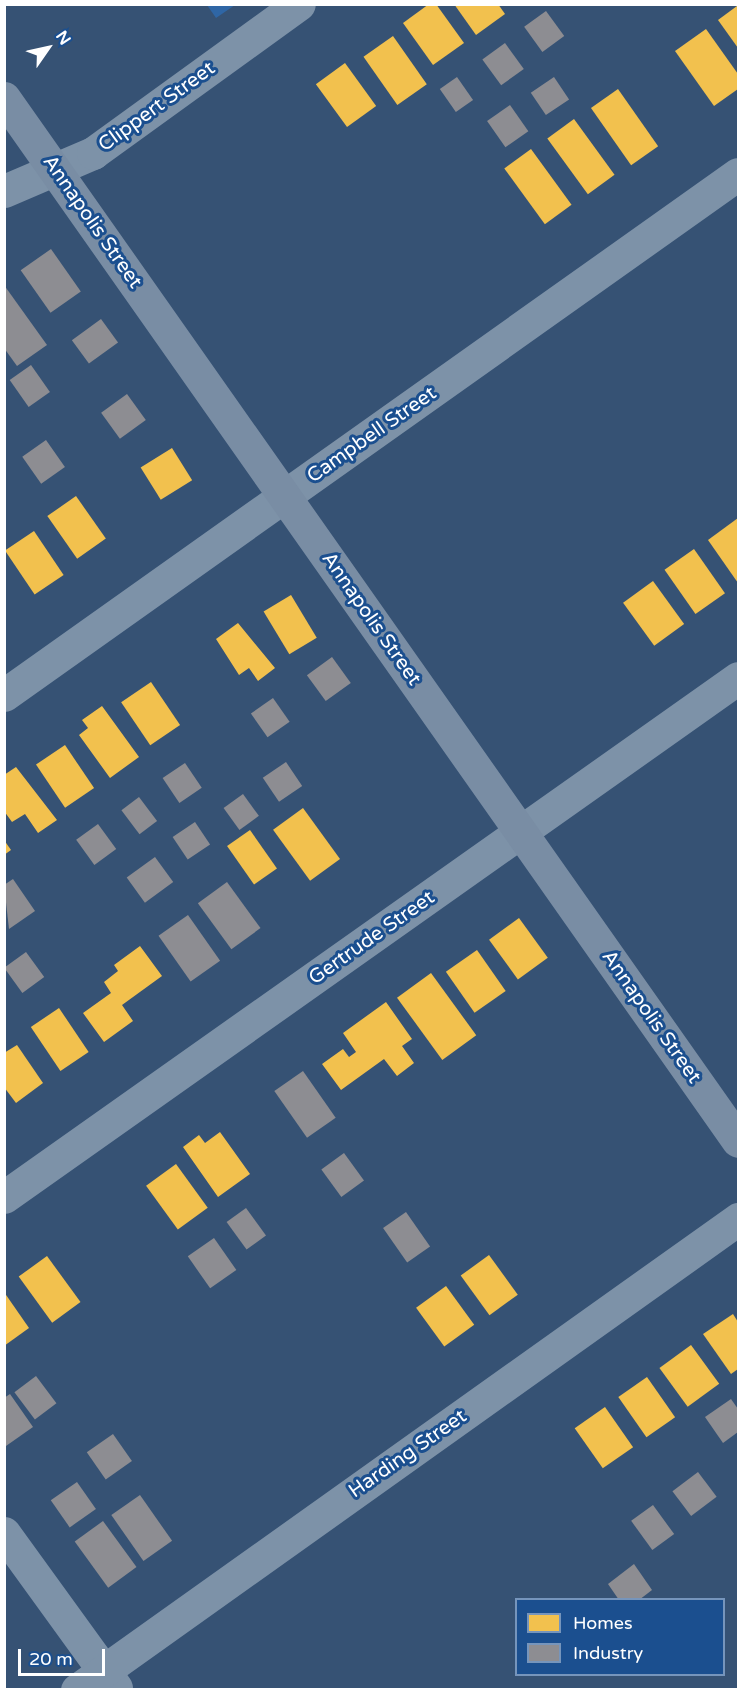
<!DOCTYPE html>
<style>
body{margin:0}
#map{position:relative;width:743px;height:1694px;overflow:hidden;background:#365274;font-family:"Varela Round",sans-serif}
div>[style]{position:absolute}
.green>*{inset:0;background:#2f66a5}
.homes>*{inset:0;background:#f2c14e;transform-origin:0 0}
.industry>*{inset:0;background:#8d8d92;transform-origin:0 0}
.street>*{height:33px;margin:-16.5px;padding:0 16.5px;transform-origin:16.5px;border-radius:16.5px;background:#7d92a8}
.secondary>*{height:33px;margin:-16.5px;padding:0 16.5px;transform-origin:16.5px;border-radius:16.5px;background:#798da4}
span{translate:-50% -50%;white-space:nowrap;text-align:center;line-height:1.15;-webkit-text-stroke:6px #1b4f8f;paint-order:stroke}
.street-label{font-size:20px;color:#fff}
.frame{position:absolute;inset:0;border:6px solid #fff;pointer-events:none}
.legend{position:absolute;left:515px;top:1598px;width:210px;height:78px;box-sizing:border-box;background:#1b4f8f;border:2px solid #7695bc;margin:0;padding:8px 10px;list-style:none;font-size:18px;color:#fff}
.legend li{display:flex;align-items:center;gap:12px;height:30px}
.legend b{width:30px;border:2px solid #7695bc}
.north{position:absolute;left:18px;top:18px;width:60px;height:60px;-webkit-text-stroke:4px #1b4f8f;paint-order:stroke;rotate:56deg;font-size:16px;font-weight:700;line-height:24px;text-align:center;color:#fff}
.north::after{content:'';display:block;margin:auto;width:21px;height:27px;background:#fff;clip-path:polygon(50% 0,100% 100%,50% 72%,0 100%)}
.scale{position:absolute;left:18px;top:1649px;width:87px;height:27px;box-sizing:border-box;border:3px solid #fff;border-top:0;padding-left:8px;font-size:18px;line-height:21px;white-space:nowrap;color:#fff;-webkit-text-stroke:4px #1b4f8f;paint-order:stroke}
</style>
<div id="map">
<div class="green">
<div style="clip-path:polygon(207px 5px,235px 5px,216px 18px)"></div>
</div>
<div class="homes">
<div style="clip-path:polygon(429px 4px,436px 4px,464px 43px,433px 65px,403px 23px)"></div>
<div style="clip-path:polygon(454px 4px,498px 4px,505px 14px,476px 35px)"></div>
<div style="clip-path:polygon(737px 6px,738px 8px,738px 48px,718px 20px)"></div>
<div style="clip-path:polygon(706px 29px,738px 74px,738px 89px,714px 106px,675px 51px)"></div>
<div style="left:393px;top:36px;width:59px;height:36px;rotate:55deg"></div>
<div style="left:345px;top:63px;width:53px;height:36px;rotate:54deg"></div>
<div style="left:618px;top:89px;width:70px;height:33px;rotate:55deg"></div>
<div style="left:574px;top:119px;width:69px;height:33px;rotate:54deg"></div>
<div style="left:531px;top:149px;width:69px;height:33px;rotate:54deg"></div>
<div style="left:172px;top:448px;width:38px;height:37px;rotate:58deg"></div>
<div style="left:76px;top:496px;width:52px;height:35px;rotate:55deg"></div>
<div style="clip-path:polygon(738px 518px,738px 583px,708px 540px)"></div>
<div style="left:34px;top:531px;width:53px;height:35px;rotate:56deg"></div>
<div style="left:694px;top:549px;width:54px;height:36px;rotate:55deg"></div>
<div style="left:653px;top:581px;width:53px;height:37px;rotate:54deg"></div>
<div style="left:291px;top:595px;width:50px;height:32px;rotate:59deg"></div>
<div style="clip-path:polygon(238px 623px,275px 668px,258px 681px,249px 668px,239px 675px,216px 639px)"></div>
<div style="left:151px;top:682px;width:52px;height:36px;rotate:56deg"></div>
<div style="clip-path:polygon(102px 706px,139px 757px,110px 778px,79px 735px,88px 728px,82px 720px)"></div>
<div style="left:65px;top:745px;width:52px;height:35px;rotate:56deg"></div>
<div style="clip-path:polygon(16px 767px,57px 820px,38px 833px,25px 814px,12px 822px,4px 811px,4px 775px)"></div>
<div style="left:303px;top:808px;width:63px;height:37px;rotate:54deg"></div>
<div style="left:250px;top:830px;width:47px;height:28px;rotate:55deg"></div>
<div style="clip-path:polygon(4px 840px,11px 850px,4px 855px)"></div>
<div style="left:519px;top:918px;width:49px;height:37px;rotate:54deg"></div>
<div style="clip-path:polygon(140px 946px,162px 976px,122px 1005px,133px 1021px,104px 1042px,83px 1013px,111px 993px,104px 982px,118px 971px,114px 965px)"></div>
<div style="left:477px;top:950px;width:50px;height:38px;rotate:55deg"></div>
<div style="left:431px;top:973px;width:77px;height:42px;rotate:54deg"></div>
<div style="clip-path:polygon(386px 1002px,412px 1039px,402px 1046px,414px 1063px,397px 1076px,384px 1059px,341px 1090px,322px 1064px,343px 1049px,349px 1057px,356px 1052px,343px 1033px)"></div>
<div style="left:59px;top:1008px;width:53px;height:34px;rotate:56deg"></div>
<div style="clip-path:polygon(17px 1045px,43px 1083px,16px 1103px,4px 1087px,4px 1053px)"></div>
<div style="clip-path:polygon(220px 1132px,250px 1174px,218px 1197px,183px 1147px,199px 1135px,205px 1143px)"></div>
<div style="left:176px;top:1164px;width:54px;height:37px;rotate:54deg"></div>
<div style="left:489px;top:1255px;width:49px;height:35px;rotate:54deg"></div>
<div style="left:47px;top:1256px;width:57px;height:35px;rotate:54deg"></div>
<div style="left:446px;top:1286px;width:48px;height:37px;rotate:54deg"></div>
<div style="clip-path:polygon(4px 1292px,29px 1328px,4px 1346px)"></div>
<div style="clip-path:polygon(733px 1314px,738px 1322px,738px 1369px,731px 1374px,703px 1334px)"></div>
<div style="left:691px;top:1345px;width:48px;height:39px;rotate:54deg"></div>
<div style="left:647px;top:1377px;width:49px;height:35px;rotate:55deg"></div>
<div style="left:605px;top:1407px;width:49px;height:37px;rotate:55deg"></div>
</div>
<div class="industry">
<div style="left:546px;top:11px;width:31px;height:27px;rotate:54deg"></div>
<div style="left:505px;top:43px;width:32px;height:28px;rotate:54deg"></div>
<div style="left:457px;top:77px;width:28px;height:21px;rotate:55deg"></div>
<div style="left:554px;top:77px;width:27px;height:28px;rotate:56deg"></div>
<div style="left:510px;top:105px;width:32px;height:28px;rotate:55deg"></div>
<div style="left:51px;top:249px;width:52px;height:37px;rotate:55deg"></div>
<div style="clip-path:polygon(4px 285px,47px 345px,17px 366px,4px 348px)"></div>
<div style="left:101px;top:319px;width:29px;height:36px;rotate:54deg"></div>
<div style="left:31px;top:365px;width:33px;height:26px;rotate:55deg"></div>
<div style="left:127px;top:394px;width:32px;height:32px;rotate:54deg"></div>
<div style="left:46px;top:440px;width:33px;height:29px;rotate:55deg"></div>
<div style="left:332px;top:657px;width:32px;height:31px;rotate:54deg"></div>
<div style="left:273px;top:698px;width:29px;height:27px;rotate:55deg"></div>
<div style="left:286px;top:762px;width:29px;height:28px;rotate:56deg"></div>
<div style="left:185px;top:763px;width:30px;height:27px;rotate:56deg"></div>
<div style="left:243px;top:794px;width:27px;height:24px;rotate:54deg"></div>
<div style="left:139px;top:797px;width:30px;height:22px;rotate:53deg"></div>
<div style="left:195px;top:822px;width:27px;height:27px;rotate:56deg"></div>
<div style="left:98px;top:824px;width:31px;height:27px;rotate:54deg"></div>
<div style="left:155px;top:857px;width:31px;height:35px;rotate:54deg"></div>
<div style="clip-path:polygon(13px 879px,35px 911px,9px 929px,4px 885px)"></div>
<div style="left:227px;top:882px;width:57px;height:36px;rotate:54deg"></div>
<div style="left:188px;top:915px;width:56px;height:36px;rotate:55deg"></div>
<div style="left:26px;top:952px;width:31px;height:27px;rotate:54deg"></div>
<div style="left:303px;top:1071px;width:57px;height:35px;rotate:55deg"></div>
<div style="left:344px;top:1153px;width:34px;height:28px;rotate:54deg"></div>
<div style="left:246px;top:1208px;width:34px;height:24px;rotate:54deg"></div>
<div style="left:406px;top:1212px;width:42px;height:28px;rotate:55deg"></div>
<div style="left:214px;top:1238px;width:39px;height:32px;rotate:55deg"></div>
<div style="left:36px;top:1376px;width:34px;height:27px;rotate:53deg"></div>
<div style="clip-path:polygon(10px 1394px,33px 1427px,6px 1446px,4px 1398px)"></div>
<div style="clip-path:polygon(731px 1399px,738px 1409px,738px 1432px,723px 1443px,705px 1417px)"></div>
<div style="left:113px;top:1434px;width:33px;height:32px;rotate:55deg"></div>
<div style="left:698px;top:1472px;width:31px;height:32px;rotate:53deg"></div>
<div style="left:77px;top:1482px;width:33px;height:32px;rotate:55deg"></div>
<div style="left:140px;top:1495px;width:56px;height:35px;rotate:55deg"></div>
<div style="left:653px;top:1505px;width:36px;height:27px;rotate:54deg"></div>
<div style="left:103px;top:1521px;width:57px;height:35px;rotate:54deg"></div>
<div style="clip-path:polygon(634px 1564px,652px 1590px,639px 1600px,619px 1600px,608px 1584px)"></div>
</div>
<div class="street">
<div style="left:4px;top:191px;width:97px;rotate:-23.1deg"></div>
<div style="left:93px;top:153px;width:254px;rotate:-35.9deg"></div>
<div style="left:4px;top:695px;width:900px;rotate:-35.37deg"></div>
<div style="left:4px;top:1197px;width:899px;rotate:-35.26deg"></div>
<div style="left:4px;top:1533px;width:191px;rotate:54.1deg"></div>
<div style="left:77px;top:1690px;width:812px;rotate:-35.47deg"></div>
</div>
<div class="secondary">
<div style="left:4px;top:98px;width:1275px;rotate:54.86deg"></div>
</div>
<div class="street-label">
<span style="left:157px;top:107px;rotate:-36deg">Clippert Street</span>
<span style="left:92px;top:222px;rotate:55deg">Annapolis Street</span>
<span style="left:372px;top:435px;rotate:-35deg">Campbell Street</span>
<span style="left:371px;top:619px;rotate:55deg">Annapolis Street</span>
<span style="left:372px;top:938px;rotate:-35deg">Gertrude Street</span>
<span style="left:651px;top:1017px;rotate:55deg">Annapolis Street</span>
<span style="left:408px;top:1454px;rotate:-35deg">Harding Street</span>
</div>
<div class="frame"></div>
<ul class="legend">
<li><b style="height:16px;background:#f2c14e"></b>Homes</li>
<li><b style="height:16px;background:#8d8d92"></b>Industry</li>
</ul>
<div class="north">N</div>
<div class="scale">20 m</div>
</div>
